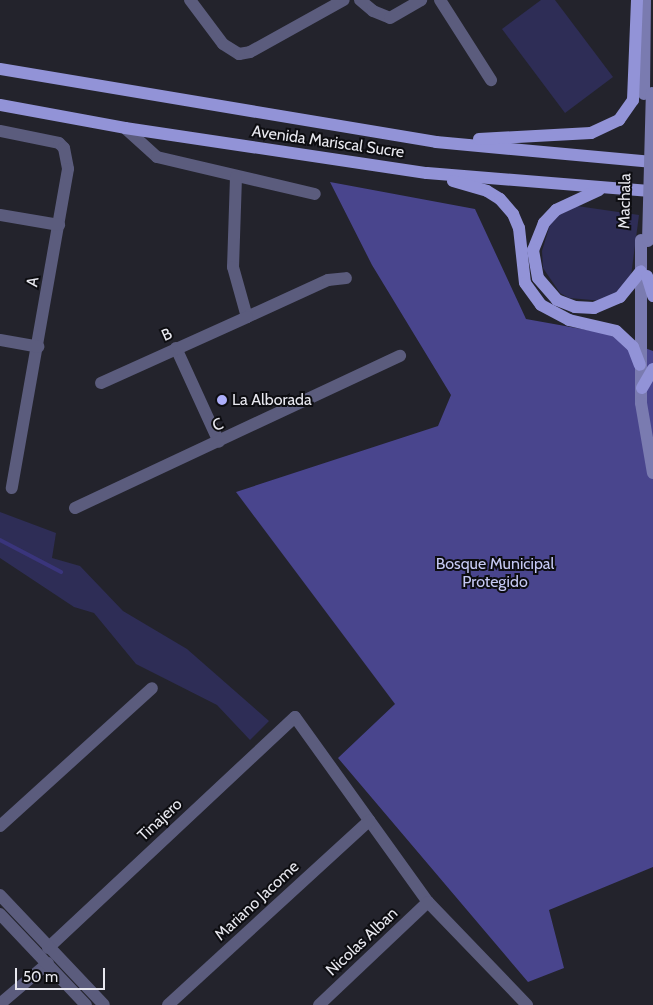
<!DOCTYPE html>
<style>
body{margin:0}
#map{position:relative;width:653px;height:1005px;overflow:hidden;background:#23232c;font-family:Cabin,sans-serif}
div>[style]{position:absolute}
.green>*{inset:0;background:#2e2d56}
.forest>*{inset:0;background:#49458d}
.stream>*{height:4px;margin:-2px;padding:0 2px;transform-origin:2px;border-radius:2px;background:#3a357c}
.minor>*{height:12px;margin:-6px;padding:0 6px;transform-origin:6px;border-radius:6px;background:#5b5c7d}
.tertiary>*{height:12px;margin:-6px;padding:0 6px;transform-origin:6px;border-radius:6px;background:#5b5c7d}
.secondary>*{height:12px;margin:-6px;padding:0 6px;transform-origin:6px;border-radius:6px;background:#7a7bb0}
.primary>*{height:12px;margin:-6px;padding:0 6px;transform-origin:6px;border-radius:6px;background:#9293d7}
.secondary-bridge>*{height:12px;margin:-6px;padding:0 6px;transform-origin:6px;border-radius:6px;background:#7a7bb0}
.dots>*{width:14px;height:14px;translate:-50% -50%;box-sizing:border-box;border:2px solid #0d0d11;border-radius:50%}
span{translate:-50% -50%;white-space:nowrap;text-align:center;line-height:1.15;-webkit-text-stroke:4px #0d0d11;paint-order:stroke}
.street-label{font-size:16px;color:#e8e8ef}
.poi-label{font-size:16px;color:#e8e8ef}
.left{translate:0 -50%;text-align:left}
.park-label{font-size:16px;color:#c6c9f3}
.scale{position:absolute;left:15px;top:968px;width:90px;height:22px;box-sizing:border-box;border:2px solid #e8e8ef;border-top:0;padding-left:6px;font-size:15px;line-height:18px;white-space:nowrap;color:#e8e8ef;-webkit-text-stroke:4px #0d0d11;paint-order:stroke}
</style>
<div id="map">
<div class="green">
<div style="clip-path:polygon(541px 0,555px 0,613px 77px,565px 113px,502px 29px)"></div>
<div style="clip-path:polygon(577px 206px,639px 215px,631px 276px,625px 287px,603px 301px,569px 298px,560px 293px,543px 268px,542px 251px,552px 218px)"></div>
<div style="clip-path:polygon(0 512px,56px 533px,52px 558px,80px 566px,123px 611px,187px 649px,269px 721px,250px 740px,217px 705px,136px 664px,94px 613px,74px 607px,0 558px)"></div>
</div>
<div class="forest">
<div style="clip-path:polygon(330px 182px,475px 209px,526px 319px,604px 333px,653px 351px,653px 867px,549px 910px,564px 968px,528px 982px,338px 758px,395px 704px,236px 492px,438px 426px,451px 395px,372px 265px)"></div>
</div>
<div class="stream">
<div style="left:0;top:540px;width:69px;rotate:27.7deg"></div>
</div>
<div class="minor">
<div style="left:190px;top:0;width:55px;rotate:53.1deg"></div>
<div style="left:223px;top:44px;width:19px;rotate:32deg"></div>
<div style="left:239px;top:54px;width:11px;rotate:-10deg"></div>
<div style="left:250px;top:52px;width:107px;rotate:-29deg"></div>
<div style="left:360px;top:0;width:17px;rotate:40deg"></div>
<div style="left:373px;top:11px;width:18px;rotate:22deg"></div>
<div style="left:390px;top:18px;width:36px;rotate:-30deg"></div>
<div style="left:440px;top:0;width:95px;rotate:57.5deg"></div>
<div style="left:125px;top:128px;width:43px;rotate:42.2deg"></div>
<div style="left:157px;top:157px;width:162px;rotate:13.2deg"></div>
<div style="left:0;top:131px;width:60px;rotate:11.5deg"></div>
<div style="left:59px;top:143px;width:7px;rotate:45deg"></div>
<div style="left:64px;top:148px;width:21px;rotate:79deg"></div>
<div style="left:68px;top:169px;width:324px;rotate:100deg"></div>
<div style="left:236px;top:177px;width:90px;rotate:91.9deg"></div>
<div style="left:233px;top:267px;width:52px;rotate:74.4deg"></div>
<div style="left:247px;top:317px;width:89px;rotate:-24.6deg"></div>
<div style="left:328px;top:280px;width:18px;rotate:-6deg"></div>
<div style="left:0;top:215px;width:60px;rotate:9.6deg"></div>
<div style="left:0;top:340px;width:39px;rotate:10deg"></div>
<div style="left:176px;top:348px;width:103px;rotate:65.4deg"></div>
<div style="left:101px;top:383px;width:160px;rotate:-24.3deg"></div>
<div style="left:75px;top:508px;width:359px;rotate:-25.1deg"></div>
<div style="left:0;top:826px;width:205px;rotate:-42.2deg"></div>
<div style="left:48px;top:948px;width:338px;rotate:-43.1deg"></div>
<div style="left:295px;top:717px;width:228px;rotate:54.3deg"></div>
<div style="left:428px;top:902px;width:143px;rotate:46.1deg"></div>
<div style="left:0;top:1004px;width:63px;rotate:-40.5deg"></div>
<div style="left:168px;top:1005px;width:273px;rotate:-42.5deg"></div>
<div style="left:319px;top:1005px;width:150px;rotate:-43.4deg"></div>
</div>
<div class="tertiary">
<div style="left:0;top:895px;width:151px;rotate:46.6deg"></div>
<div style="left:0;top:914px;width:125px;rotate:46.6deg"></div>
</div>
<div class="secondary">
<div style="left:644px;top:94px;width:94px;rotate:-89.4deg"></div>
<div style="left:641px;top:240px;width:163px;rotate:90deg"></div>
<div style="left:641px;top:403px;width:71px;rotate:80.3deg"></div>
</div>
<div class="primary">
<div style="left:0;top:69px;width:442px;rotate:9.5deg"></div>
<div style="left:436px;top:142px;width:218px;rotate:5.3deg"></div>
<div style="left:0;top:105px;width:127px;rotate:10.4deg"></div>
<div style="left:125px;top:128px;width:305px;rotate:8.5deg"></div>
<div style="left:427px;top:173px;width:227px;rotate:4.6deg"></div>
<div style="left:479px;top:139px;width:112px;rotate:-3.1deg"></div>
<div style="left:591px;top:133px;width:31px;rotate:-25deg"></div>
<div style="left:619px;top:120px;width:24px;rotate:-55deg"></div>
<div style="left:633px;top:100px;width:100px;rotate:-87.7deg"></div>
<div style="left:453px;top:181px;width:35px;rotate:16deg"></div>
<div style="left:487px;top:191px;width:15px;rotate:32deg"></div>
<div style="left:500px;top:199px;width:20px;rotate:49deg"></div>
<div style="left:513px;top:214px;width:15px;rotate:67deg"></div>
<div style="left:519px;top:228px;width:55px;rotate:83.8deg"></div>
<div style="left:525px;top:283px;width:27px;rotate:54deg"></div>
<div style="left:541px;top:305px;width:32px;rotate:28deg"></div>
<div style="left:569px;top:320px;width:48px;rotate:13.2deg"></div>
<div style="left:616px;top:331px;width:23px;rotate:43deg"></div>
<div style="left:633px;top:347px;width:19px;rotate:69deg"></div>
<div style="left:599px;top:190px;width:47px;rotate:155.1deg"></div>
<div style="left:556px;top:210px;width:18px;rotate:133deg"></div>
<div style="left:544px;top:223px;width:29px;rotate:112deg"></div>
<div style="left:533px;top:250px;width:28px;rotate:80deg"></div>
<div style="left:538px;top:278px;width:29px;rotate:49deg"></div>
<div style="left:557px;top:300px;width:19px;rotate:21deg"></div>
<div style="left:575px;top:307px;width:19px;rotate:3deg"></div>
<div style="left:594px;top:308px;width:28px;rotate:-23deg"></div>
<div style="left:620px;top:297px;width:33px;rotate:-51deg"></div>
<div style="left:647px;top:276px;width:21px;rotate:73deg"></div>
<div style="left:642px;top:388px;width:22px;rotate:-60deg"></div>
</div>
<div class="secondary-bridge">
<div style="left:648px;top:241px;width:148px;rotate:-88.5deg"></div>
</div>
<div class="dots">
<div style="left:222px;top:400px;background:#adaffb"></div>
</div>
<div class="street-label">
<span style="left:328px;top:142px;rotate:8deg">Avenida Mariscal Sucre</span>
<span style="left:625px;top:201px;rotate:-89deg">Machala</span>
<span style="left:33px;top:282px;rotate:-81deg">A</span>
<span style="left:167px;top:335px;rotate:-24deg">B</span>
<span style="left:218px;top:425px;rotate:-25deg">C</span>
<span style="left:160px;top:820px;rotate:-43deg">Tinajero</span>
<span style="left:257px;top:901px;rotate:-43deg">Mariano Jacome</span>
<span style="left:362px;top:942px;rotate:-43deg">Nicolas Alban</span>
</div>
<div class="poi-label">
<span class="left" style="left:232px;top:400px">La Alborada</span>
</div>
<div class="park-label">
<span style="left:495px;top:573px">Bosque Municipal<br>Protegido</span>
</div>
<div class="scale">50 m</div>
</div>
